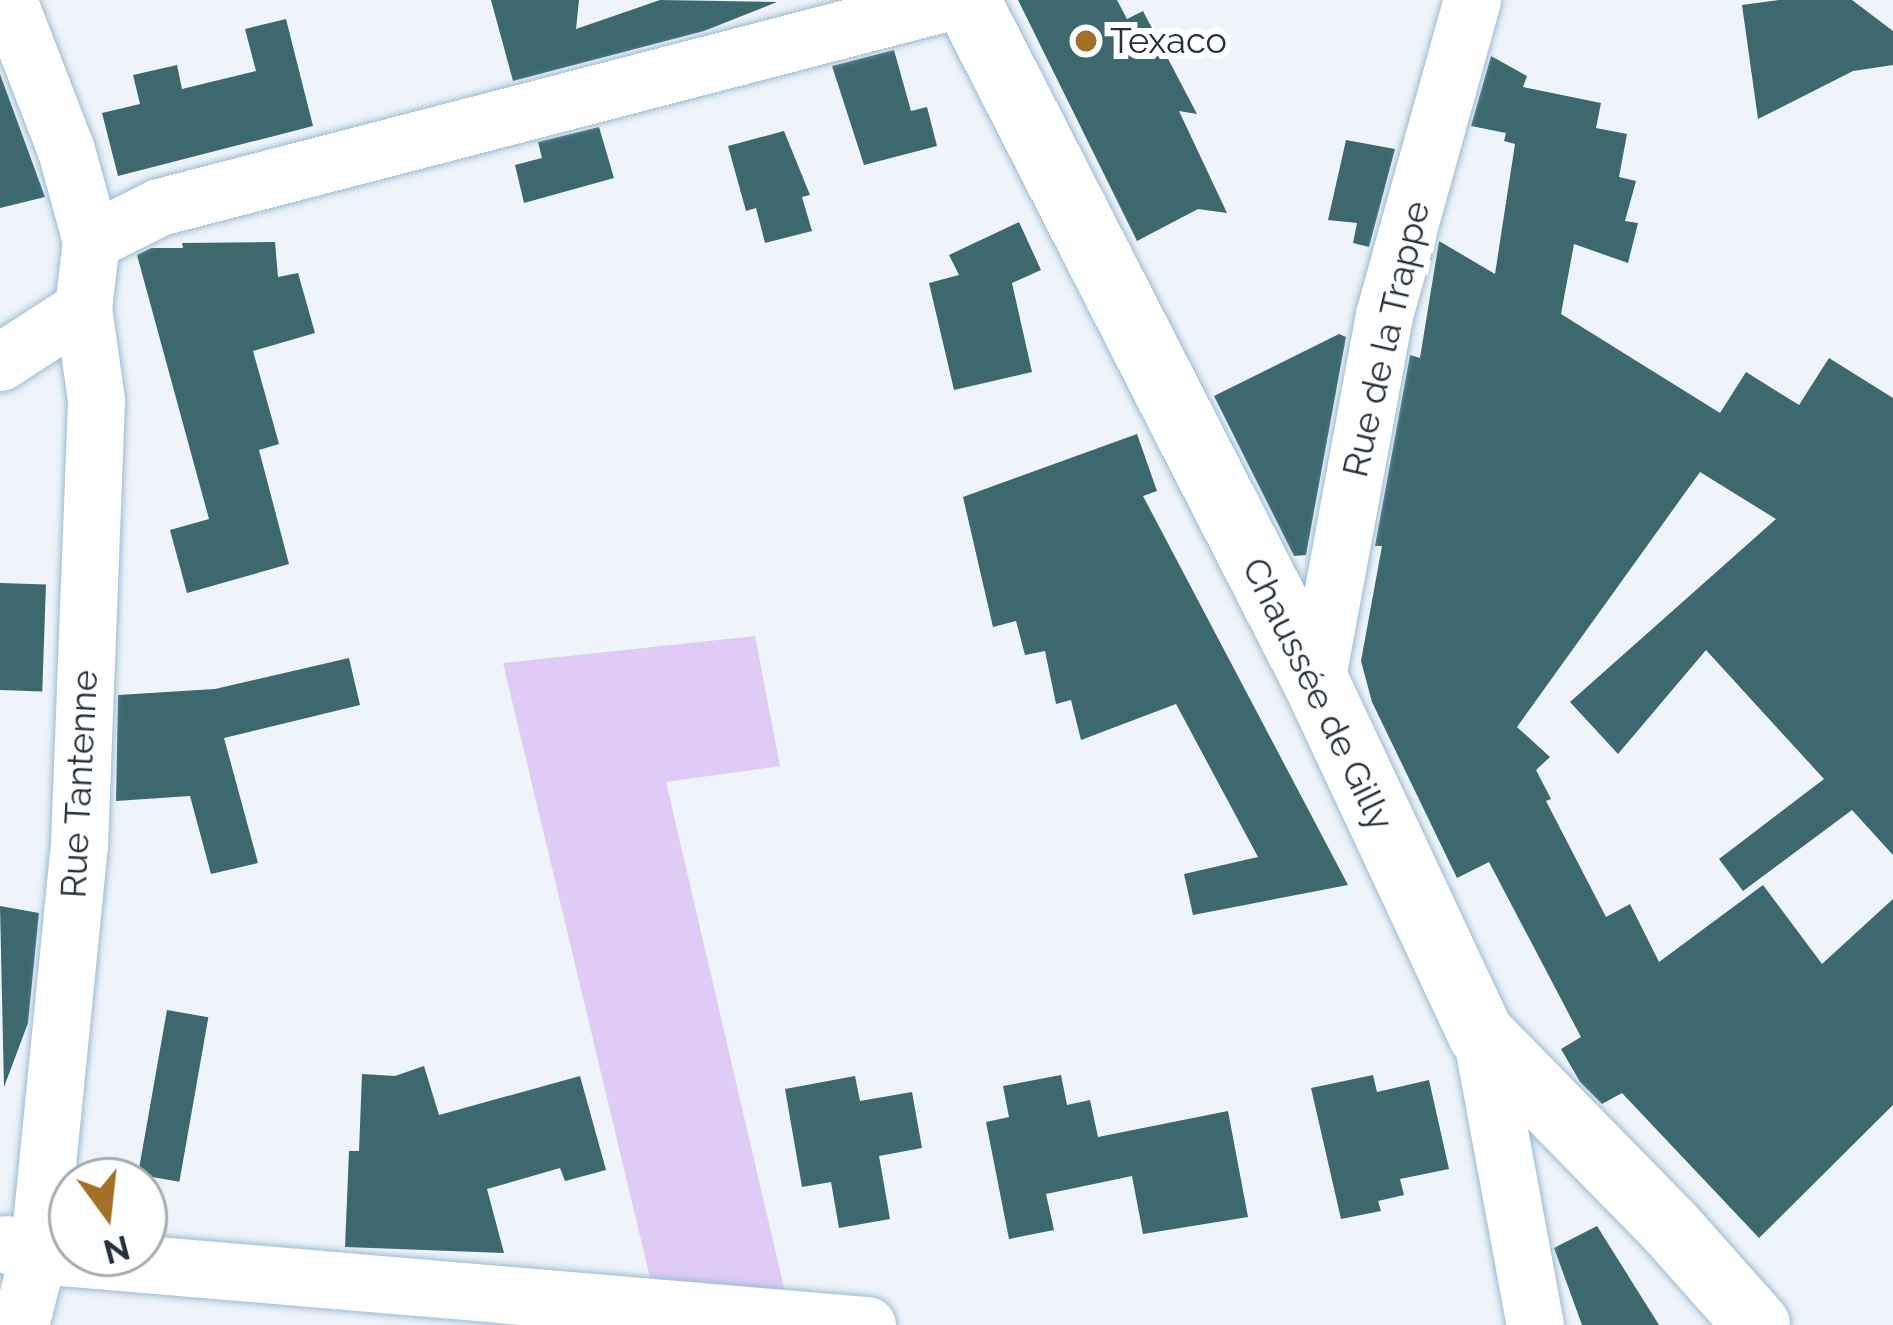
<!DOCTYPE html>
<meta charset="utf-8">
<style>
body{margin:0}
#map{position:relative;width:1893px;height:1325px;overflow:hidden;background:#eef4f9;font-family:Raleway,sans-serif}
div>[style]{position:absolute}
.green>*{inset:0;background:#e0cbf6}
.building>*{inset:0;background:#3c686e;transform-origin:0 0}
.roads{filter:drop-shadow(0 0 3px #9cbcd5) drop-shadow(0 0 3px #9cbcd5)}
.minor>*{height:57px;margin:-28.5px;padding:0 28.5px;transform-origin:28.5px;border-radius:28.5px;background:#fff}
.major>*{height:66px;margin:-33px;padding:0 33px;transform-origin:33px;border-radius:33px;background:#fff}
.dots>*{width:33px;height:33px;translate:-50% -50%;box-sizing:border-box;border:6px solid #fff;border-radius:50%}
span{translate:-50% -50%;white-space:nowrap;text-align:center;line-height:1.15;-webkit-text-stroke:12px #fff;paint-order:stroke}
.poi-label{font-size:36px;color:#25323c}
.left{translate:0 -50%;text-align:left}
.street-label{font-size:36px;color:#25323c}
.north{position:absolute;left:48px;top:1157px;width:120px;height:120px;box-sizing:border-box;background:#fff;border:3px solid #a8adb1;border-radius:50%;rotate:165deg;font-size:33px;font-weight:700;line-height:48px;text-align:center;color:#25323c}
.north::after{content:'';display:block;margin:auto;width:42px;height:54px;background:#a27026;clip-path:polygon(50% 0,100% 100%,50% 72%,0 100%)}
</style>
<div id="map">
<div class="green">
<div style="clip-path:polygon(755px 636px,780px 766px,666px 782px,791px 1318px,657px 1307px,503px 663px)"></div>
</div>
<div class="building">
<div style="clip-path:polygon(491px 0,579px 0,576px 29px,660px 0,777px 2px,704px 31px,513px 81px)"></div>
<div style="clip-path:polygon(1018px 0,1117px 0,1127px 19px,1143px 11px,1197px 114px,1179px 111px,1227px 213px,1198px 209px,1137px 241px)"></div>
<div style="clip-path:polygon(1779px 0,1852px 0,1893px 31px,1893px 65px,1853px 71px,1758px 119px,1742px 5px)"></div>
<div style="clip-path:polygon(286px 19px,313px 126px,118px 176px,102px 113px,140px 104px,133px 75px,177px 65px,182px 89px,256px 71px,245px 29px)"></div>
<div style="clip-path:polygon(894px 50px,911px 111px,927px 107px,937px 146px,864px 165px,832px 66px)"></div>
<div style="clip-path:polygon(1491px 56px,1527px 76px,1523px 87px,1601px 103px,1596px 128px,1627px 134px,1619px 177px,1636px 181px,1625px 221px,1638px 223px,1628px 263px,1574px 244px,1561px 314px,1720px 413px,1746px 372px,1799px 405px,1829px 358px,1893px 398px,1893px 855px,1852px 810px,1743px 891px,1719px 859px,1824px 779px,1706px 650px,1618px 754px,1570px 702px,1776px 519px,1700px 472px,1517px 727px,1550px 757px,1536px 770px,1551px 799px,1546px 801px,1606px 917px,1630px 904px,1659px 962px,1763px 885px,1822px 964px,1893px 899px,1893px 1105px,1759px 1238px,1622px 1093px,1602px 1104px,1580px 1082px,1561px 1049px,1581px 1037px,1489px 862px,1457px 878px,1372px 702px,1361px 661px,1382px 546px,1375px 546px,1410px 355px,1420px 358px,1439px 241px,1495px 274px,1515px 144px,1504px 141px,1506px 133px,1471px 126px)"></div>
<div style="clip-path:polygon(0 74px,45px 197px,0 208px)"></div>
<div style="clip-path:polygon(599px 127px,614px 178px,524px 203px,515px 165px,542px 158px,538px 142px)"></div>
<div style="clip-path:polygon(784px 131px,810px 195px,802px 197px,812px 231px,765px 243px,756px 208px,746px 211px,728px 146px)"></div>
<div style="clip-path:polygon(1346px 140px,1395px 149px,1369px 247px,1353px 243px,1357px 223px,1328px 220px)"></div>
<div style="clip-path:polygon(1019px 222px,1041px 270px,1012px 283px,1032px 372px,954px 390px,929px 283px,959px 275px,949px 255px)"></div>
<div style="clip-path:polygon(275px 242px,278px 277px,298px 273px,315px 333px,253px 351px,279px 444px,259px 450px,289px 564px,187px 593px,170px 530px,209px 519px,137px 255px,151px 248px,183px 248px,182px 243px)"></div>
<div style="clip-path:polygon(1339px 334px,1346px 337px,1306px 555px,1294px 556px,1214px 396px)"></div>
<div style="clip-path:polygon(1137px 434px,1157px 491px,1143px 496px,1348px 885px,1193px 915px,1184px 874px,1258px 857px,1176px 704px,1081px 740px,1071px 700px,1056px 704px,1045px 651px,1025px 655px,1016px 621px,993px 627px,963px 497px)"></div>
<div style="left:0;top:583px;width:46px;height:107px;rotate:2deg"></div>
<div style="clip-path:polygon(349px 658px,360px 705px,224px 738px,258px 863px,211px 874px,190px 796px,116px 801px,118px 695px,215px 689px)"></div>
<div style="clip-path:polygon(0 906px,39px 913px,28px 1023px,4px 1087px)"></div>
<div style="left:167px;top:1010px;width:42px;height:167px;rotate:10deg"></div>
<div style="clip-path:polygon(424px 1066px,439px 1115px,580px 1076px,606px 1170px,565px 1181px,560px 1168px,487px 1189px,504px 1253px,345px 1247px,349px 1151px,359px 1151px,362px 1074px,395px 1076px)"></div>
<div style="clip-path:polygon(1061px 1075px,1067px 1105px,1090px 1100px,1098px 1137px,1228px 1111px,1248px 1217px,1143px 1234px,1132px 1176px,1046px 1194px,1054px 1230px,1009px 1239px,986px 1122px,1009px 1117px,1003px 1086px)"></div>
<div style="clip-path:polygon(1373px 1075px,1377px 1092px,1429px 1080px,1449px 1169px,1400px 1179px,1404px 1195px,1378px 1201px,1381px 1211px,1341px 1219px,1311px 1088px)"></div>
<div style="clip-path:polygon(855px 1076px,860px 1101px,912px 1092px,922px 1148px,879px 1156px,890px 1219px,839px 1228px,831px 1182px,802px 1187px,785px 1089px)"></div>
<div style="clip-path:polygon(1597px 1226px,1659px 1325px,1582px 1325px,1554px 1248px)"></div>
</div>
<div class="roads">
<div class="minor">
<div style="left:8px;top:0;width:161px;rotate:68.9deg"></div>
<div style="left:66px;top:150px;width:94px;rotate:74.6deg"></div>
<div style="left:0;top:362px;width:99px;rotate:-33deg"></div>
<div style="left:1316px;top:682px;width:373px;rotate:-79.5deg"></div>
<div style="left:1384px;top:315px;width:327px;rotate:-74.4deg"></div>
<div style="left:1481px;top:1034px;width:296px;rotate:79.5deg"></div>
<div style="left:6px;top:1244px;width:34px;rotate:19deg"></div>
<div style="left:38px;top:1255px;width:832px;rotate:4.83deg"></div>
<div style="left:20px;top:1325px;width:72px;rotate:-75.6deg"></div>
<div style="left:38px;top:1255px;width:413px;rotate:-84.3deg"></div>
<div style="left:79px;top:844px;width:444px;rotate:-87.8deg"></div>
<div style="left:96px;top:400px;width:93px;rotate:-98deg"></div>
<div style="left:83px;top:308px;width:67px;rotate:-83.2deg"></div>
<div style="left:91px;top:241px;width:76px;rotate:-26.6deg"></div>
<div style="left:159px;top:207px;width:822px;rotate:-14.58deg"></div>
</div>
<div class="major">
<div style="left:967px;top:0;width:766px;rotate:62.9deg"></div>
<div style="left:1316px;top:682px;width:389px;rotate:64.9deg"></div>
<div style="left:1481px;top:1034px;width:270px;rotate:45.6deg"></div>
<div style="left:1670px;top:1227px;width:131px;rotate:48.4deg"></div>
</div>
</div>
<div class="dots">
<div style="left:1086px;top:41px;background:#a27026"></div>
</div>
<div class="poi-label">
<span class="left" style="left:1110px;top:41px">Texaco</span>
</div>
<div class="street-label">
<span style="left:1386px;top:339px;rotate:-77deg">Rue de la Trappe</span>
<span style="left:1318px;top:694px;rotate:64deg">Chaussée de Gilly</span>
<span style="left:79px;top:784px;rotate:-87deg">Rue Tantenne</span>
</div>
<div class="north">N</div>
</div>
